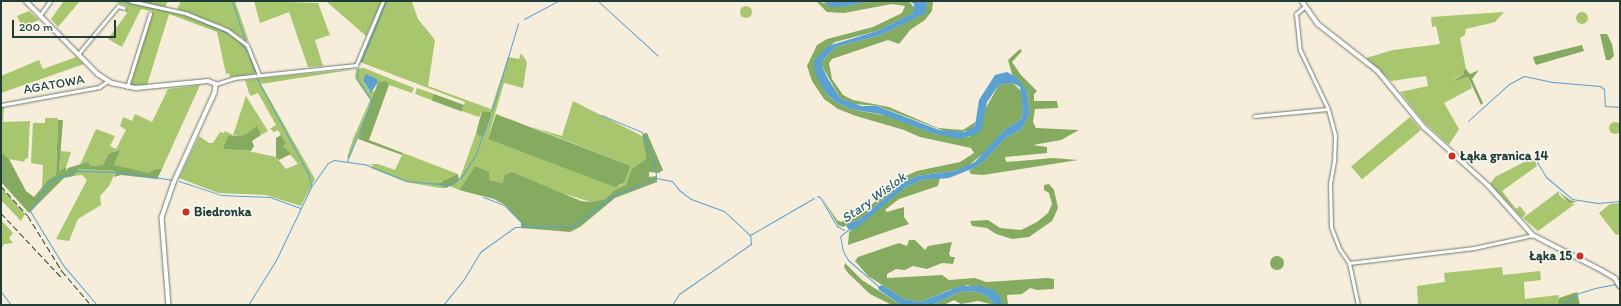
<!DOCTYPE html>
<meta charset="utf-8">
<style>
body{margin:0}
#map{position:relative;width:1621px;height:306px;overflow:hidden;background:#f7eddb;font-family:Itim,sans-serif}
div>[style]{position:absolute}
.green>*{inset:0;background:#a7c66e;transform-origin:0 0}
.round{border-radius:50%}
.forest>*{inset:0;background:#85ab61;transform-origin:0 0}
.water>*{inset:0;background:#5aa1d1}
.stream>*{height:1px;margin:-0.5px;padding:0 0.5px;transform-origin:0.5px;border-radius:0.5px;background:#5aa1d1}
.roads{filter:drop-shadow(0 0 1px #6b7b6e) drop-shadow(0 0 1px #6b7b6e)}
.minor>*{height:3px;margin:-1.5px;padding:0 1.5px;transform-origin:1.5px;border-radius:1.5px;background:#fff}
.tertiary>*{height:3.5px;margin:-1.75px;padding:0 1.75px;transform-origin:1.75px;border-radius:1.75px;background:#fff}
.rail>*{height:1px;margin-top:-0.5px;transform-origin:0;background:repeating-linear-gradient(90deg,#1f3d34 0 6px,transparent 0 9px)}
.dots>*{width:11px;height:11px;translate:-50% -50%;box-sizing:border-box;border:2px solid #fdfcf7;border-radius:50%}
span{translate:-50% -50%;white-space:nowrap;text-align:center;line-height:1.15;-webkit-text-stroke:3px #fdfcf7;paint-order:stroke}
.street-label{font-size:13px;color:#1f3d34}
.poi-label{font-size:13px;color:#1f3d34;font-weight:700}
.left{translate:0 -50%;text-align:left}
.right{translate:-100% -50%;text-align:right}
.water-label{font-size:14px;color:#34606b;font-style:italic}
.frame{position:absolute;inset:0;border:2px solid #1f3d34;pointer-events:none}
.scale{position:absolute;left:12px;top:20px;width:104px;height:18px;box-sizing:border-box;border:2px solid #1f3d34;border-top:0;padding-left:5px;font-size:12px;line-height:14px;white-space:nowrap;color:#1f3d34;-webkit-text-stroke:3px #fdfcf7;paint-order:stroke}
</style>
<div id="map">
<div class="green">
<div style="clip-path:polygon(64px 1px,80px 1px,58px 27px,51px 19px)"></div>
<div style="clip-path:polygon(113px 1px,126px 1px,188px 15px,222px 29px,244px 44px,256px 72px,254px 74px,230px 77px,229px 73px,226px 74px,217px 32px,169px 14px,147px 85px,129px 85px,152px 11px,141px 9px,122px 47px,108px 39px,127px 13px,125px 11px,127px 6px)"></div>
<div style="clip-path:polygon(138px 1px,168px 1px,165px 7px)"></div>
<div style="clip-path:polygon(181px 1px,235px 1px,249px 42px,223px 26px,177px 9px)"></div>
<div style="clip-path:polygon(254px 1px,318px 3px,330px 35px,315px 40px,323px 66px,308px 67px,289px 12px,260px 23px)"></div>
<div style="clip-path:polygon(332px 1px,382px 1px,366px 36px,327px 2px)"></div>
<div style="clip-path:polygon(385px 1px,412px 2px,418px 19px,435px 40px,428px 86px,491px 109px,508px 57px,519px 59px,521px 53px,527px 62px,523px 88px,504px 83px,488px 138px,619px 186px,624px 183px,631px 166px,532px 127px,562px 136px,573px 101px,642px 136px,646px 159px,634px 168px,626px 185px,614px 190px,605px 199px,591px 202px,562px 193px,513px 172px,503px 183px,489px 180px,475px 166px,459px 190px,450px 186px,459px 181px,476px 133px,480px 137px,484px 134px,492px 112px,482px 111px,479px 117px,462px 111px,465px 102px,360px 62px)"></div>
<div class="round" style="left:740px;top:6px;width:12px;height:12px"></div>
<div style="clip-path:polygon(29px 11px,39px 20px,22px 27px,17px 16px)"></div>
<div style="clip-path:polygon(1504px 12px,1495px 22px,1466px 29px,1465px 35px,1460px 38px,1466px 69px,1463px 70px,1464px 74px,1452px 80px,1468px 77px,1472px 88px,1444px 103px,1459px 129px,1449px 145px,1424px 122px,1400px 92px,1428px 86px,1426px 76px,1391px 81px,1366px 58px,1393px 50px,1440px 44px,1436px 26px,1432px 27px,1431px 17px)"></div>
<div class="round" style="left:1576px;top:12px;width:12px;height:12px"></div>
<div style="clip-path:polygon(76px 57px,84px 64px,1px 93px,1px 76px,39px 60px,43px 69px)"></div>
<div style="clip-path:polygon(364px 68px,414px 88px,412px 93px,389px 85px,386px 81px,378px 82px,369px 75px,363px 80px,370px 92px,375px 91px,374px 101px,349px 158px,347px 157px,353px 139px,370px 100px,355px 78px,356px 69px,261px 84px,315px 179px,301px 206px,266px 195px,218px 193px,179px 178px,199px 136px,209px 143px,213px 143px,220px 132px,224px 133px,225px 131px,233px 135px,246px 96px,268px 131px,261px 135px,257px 127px,245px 135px,233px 135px,223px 149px,248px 151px,276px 157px,286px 169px,298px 164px,283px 146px,286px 144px,278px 130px,274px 132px,270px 129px,276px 125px,258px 93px,251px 96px,249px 93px,245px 80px)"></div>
<div style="clip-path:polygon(200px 85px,162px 169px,156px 169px,148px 174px,113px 165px,119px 150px,109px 153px,103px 165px,89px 166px,88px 163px,80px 165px,96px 129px,115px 136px,110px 146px,116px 149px,126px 130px,120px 126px,123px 117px,132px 121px,135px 114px,152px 122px,168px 89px)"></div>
<div style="clip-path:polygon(417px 88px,434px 94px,434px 101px,415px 94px)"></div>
<div style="clip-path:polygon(1px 106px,4px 106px,3px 122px,30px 121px,28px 158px,24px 160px,25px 162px,9px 159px,1px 152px)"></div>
<div style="left:1410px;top:117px;width:17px;height:77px;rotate:50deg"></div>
<div style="clip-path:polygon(45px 118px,58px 118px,56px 175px,49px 179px,42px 188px,43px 165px,31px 163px,33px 123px,45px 123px)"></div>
<div class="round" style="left:1609px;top:122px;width:12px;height:12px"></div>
<div style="clip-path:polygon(60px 151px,71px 152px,66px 167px,59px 171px)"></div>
<div style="clip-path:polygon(403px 153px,458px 174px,444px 182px,439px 181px,446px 188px,440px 188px,406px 182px,371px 168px,373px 165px,367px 164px,378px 164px,395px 170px)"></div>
<div style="clip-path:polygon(1534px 157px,1537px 166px,1502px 191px,1516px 209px,1520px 206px,1526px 214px,1522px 218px,1490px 184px,1495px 177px)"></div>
<div style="clip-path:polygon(79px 169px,116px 171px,109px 186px,100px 196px,101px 205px,78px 219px,69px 241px,56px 239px,87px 180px,82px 175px,74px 176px)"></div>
<div style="clip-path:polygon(1px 187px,25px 214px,21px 221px,1px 200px)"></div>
<div style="clip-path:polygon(1559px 191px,1559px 195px,1569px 203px,1575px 204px,1538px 231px,1523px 218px)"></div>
<div style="clip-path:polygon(1620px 203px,1620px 234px,1616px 235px,1599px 213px,1610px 204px)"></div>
<div style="clip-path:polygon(1px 220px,13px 233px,9px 238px,13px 243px,4px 244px,1px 249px)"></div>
<div style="clip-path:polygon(1502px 267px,1503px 275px,1540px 271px,1541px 280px,1524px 282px,1525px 299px,1559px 295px,1557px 305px,1418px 305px,1417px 286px,1445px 282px,1444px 273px)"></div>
</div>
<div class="forest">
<div style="clip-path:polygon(816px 1px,840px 7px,872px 1px,909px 1px,915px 9px,913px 13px,877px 31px,835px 42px,814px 60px,825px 92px,834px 101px,850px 109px,888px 116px,935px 134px,969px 137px,999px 85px,1013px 83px,1021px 91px,1023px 111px,1021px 119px,1004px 130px,985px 152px,968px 166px,954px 171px,917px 176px,904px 182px,860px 219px,843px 227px,838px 225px,822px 198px,837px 220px,841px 222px,868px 208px,901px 178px,917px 171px,960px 162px,974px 153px,971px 148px,920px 137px,904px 130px,856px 116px,838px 109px,824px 99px,812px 81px,807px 66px,817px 45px,827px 39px,873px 27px,902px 13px,905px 6px,892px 4px,844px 13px,827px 12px)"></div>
<div style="clip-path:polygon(927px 1px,933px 1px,932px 11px,925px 20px,910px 30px,899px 44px,888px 40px,832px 59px,829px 63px,832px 79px,843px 95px,853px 100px,889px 107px,938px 128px,963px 130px,977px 121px,972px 130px,956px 133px,947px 132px,878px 106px,854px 104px,840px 98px,822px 66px,823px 60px,836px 47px,881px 35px,925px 13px)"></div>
<div style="clip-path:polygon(1600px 34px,1607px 34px,1612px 44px,1614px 56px,1610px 60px,1606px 60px)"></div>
<div style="clip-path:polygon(1582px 45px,1584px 51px,1536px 65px,1534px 61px,1533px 57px)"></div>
<div style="clip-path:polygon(1020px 49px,1022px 51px,1012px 62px,1021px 75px,1037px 91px,1034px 94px,1034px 101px,1057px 101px,1058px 108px,1035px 109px,1033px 122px,1036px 128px,1079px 130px,1061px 140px,1033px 145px,1047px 147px,1047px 153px,1005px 157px,1006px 162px,1053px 158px,1078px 160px,983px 175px,971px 174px,969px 171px,983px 162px,1007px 137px,1021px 130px,1030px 114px,1027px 91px,1012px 74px,1008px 60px)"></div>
<div style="clip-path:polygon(1466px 69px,1470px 74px,1479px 70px,1472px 79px,1483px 103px,1481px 105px,1468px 77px,1452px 81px,1464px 74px,1463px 70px)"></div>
<div style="clip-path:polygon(386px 81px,389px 85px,369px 140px,403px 153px,402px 155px,358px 139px,378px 82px)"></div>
<div style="left:434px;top:94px;width:32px;height:7px;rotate:20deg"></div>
<div style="clip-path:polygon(482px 111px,492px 112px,484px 134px,480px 137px,476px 133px)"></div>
<div style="clip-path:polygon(496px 114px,631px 166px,624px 183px,615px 187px,488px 139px)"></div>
<div style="clip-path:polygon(58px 120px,63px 120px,59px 171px,66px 167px,66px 171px,68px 168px,88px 162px,90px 166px,103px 165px,109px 153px,120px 150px,114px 165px,148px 173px,156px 169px,162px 169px,157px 179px,121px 175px,114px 177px,116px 171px,79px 169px,74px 176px,64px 178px,29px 213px,1px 182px,1px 152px,9px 159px,26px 191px,34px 197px,49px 179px,56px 175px)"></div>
<div style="clip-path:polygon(257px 126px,261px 135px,252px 141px,254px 146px,251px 151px,223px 149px,228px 136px,245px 135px)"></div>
<div style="clip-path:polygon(645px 133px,647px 133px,663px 170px,659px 173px,649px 172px,649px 177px,657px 176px,657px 182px,615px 198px,580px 227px,570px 232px,521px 228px,521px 222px,505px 205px,494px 199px,459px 190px,475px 166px,489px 172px,489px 180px,494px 181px,503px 183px,505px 175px,513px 172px,581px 201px,591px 202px,605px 199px,614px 190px,626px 185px,632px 169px,646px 159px,642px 136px)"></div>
<div style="clip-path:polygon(281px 135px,286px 144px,283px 146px,291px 154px,279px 160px,276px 157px,276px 138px)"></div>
<div style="clip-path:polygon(458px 174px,459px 181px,450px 186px,446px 188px,437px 184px)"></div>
<div style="clip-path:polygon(940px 178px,938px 186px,899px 199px,885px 210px,887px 212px,904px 207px,904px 217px,909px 224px,848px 245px,849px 232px,906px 187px,922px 180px)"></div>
<div style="clip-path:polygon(1049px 184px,1054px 190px,1058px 208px,1052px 221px,1029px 237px,1012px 239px,996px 234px,987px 228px,972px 226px,970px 221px,988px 220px,1000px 228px,1021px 230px,1037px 222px,1048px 213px,1052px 204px,1049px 193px,1044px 190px,1044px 185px)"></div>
<div style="clip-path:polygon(1559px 192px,1570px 200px,1577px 202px,1569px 203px)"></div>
<div style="clip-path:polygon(909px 240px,915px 240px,925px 250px,928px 246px,952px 242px,949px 254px,951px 257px,955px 257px,953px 264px,942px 263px,927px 269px,913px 266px,905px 270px,896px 269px,887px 274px,887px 278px,942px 275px,949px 280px,975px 278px,986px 282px,1047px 278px,1054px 279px,1054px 289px,1037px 290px,1030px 288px,1022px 294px,1007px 295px,1008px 305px,1003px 305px,968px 285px,949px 290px,920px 302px,904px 299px,868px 276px,855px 261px,858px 257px,899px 243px,907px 246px)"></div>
<div class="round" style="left:1270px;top:256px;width:14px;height:14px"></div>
<div style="clip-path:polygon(845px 263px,862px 280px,901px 305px,892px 305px,870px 294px,848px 273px,844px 267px)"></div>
<div style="clip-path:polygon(962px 291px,977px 292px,987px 296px,995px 305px,978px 301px,961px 304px,954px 300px,944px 305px,932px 305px)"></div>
<div style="clip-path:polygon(1577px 292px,1580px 305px,1557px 305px,1559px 298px)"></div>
</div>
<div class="water">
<div style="clip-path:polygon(823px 1px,872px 1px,841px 7px,830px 7px)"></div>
<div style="clip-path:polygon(909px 1px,927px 1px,926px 13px,881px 35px,836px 47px,823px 60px,822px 66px,827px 77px,840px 98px,861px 106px,877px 106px,939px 130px,965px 132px,975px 126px,979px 100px,995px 75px,1007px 72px,1016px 77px,1027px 91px,1030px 114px,1021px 130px,1007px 137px,983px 162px,974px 168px,949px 178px,922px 180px,906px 187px,859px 226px,852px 230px,848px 229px,846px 225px,860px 219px,904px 182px,917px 176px,954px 171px,975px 162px,1004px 130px,1021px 119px,1023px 111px,1020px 87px,1013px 83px,999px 85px,987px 102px,982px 129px,977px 134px,959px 139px,935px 134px,880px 114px,850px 109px,834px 101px,825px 92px,815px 73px,814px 60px,828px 46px,877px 31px,913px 13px,914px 4px)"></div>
<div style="clip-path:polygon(366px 74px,377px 79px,378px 82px,371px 93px,363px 80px)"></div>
<div style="clip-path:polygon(882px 285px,904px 299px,920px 302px,960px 286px,980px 286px,994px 290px,999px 295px,1003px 305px,995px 305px,987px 296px,977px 292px,962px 291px,932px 305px,901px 305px,879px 290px,878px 287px)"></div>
</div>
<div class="stream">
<div style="left:122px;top:1px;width:63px;rotate:11.8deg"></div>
<div style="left:184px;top:14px;width:50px;rotate:23.5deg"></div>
<div style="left:232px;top:1px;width:42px;rotate:72deg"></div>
<div style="left:598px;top:1px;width:81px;rotate:42.5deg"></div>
<div style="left:524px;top:19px;width:38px;rotate:-28deg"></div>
<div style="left:236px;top:38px;width:18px;rotate:49deg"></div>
<div style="left:248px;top:52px;width:21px;rotate:71deg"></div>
<div style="left:361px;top:62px;width:66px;rotate:-67.7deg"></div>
<div style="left:257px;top:79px;width:109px;rotate:61.6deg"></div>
<div style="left:309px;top:175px;width:12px;rotate:81deg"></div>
<div style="left:492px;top:111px;width:92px;rotate:-73.5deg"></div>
<div style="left:601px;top:115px;width:44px;rotate:22.5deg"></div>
<div style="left:642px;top:132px;width:34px;rotate:67deg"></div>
<div style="left:655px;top:163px;width:15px;rotate:86deg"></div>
<div style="left:1468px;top:121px;width:55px;rotate:-42.1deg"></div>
<div style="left:1509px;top:84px;width:17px;rotate:-28deg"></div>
<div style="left:1524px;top:76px;width:30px;rotate:12deg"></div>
<div style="left:1553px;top:82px;width:47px;rotate:4.9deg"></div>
<div style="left:1600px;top:86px;width:5px;rotate:37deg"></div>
<div style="left:1604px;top:89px;width:17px;rotate:87deg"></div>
<div style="left:1605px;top:106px;width:15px;rotate:4deg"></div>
<div style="left:347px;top:161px;width:65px;rotate:-67.4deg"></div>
<div style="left:372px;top:101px;width:27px;rotate:-124deg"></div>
<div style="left:357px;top:79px;width:11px;rotate:-85deg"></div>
<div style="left:1537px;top:162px;width:17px;rotate:59deg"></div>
<div style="left:1546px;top:177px;width:34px;rotate:40deg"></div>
<div style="left:1572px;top:199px;width:26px;rotate:9deg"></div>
<div style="left:1598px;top:203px;width:22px;rotate:-5deg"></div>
<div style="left:179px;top:181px;width:44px;rotate:18.4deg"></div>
<div style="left:221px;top:195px;width:49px;rotate:2.3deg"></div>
<div style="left:270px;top:197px;width:33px;rotate:20deg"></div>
<div style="left:817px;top:196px;width:3px;rotate:18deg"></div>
<div style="left:820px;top:197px;width:34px;rotate:60deg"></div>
<div style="left:837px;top:226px;width:8px;rotate:30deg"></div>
<div style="left:483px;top:197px;width:22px;rotate:21deg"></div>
<div style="left:504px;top:205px;width:28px;rotate:45deg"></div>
<div style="left:849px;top:229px;width:11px;rotate:142deg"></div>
<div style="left:840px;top:236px;width:15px;rotate:79deg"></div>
<div style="left:843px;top:251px;width:10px;rotate:61deg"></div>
<div style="left:848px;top:260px;width:40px;rotate:41deg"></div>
<div style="left:2px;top:293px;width:15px;rotate:53deg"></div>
<div style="left:97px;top:305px;width:52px;rotate:-130.4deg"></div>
<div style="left:63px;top:265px;width:63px;rotate:-121.4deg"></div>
<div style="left:30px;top:211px;width:38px;rotate:-55deg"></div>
<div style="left:52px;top:180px;width:27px;rotate:-20deg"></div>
<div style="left:77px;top:171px;width:42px;rotate:1.4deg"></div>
<div style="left:119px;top:172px;width:55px;rotate:8.4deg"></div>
<div style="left:248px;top:305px;width:53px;rotate:-58.1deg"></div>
<div style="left:276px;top:260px;width:81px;rotate:-64.4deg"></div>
<div style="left:311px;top:187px;width:29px;rotate:-55deg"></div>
<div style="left:328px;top:163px;width:7px;rotate:-27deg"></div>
<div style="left:334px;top:160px;width:30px;rotate:8deg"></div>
<div style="left:364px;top:164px;width:46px;rotate:21.6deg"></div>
<div style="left:407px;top:181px;width:44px;rotate:5.2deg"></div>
<div style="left:451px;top:185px;width:16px;rotate:-40deg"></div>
<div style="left:463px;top:175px;width:22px;rotate:-58deg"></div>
<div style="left:475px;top:156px;width:44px;rotate:-69.9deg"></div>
<div style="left:443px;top:305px;width:33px;rotate:-51deg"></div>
<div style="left:464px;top:279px;width:31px;rotate:-59deg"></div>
<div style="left:480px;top:252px;width:43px;rotate:-35.5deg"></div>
<div style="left:515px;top:227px;width:56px"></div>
<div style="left:571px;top:227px;width:54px;rotate:-36.7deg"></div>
<div style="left:614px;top:195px;width:45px;rotate:-22deg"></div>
<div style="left:656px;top:178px;width:16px;rotate:11deg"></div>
<div style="left:672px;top:181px;width:11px;rotate:52deg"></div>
<div style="left:679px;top:190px;width:15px;rotate:37deg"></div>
<div style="left:691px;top:199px;width:35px;rotate:20deg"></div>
<div style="left:724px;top:211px;width:35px;rotate:43deg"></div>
<div style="left:750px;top:235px;width:74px;rotate:-30deg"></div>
<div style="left:672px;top:305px;width:13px;rotate:-58deg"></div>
<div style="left:679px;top:294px;width:88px;rotate:-34.8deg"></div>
<div style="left:751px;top:244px;width:9px;rotate:-96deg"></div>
<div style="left:1563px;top:305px;width:20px;rotate:-37deg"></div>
<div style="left:1579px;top:293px;width:17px;rotate:-17deg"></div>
<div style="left:1595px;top:288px;width:20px;rotate:-11deg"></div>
<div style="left:1615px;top:284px;width:9px;rotate:54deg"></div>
</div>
<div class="roads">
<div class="minor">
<div style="left:130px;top:1px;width:56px;rotate:12.3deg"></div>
<div style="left:185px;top:13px;width:45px;rotate:22deg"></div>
<div style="left:227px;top:30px;width:25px;rotate:37deg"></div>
<div style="left:247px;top:45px;width:32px;rotate:68deg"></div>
<div style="left:1304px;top:7px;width:11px;rotate:139deg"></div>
<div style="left:1296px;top:14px;width:36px;rotate:84deg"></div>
<div style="left:1300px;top:50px;width:65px;rotate:64.6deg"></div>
<div style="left:1328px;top:109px;width:27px;rotate:75deg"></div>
<div style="left:1335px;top:135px;width:26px;rotate:92deg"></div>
<div style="left:1334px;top:161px;width:22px;rotate:100deg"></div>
<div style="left:1330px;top:183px;width:44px;rotate:88.7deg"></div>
<div style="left:1331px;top:227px;width:22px;rotate:69deg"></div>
<div style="left:1339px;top:248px;width:18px;rotate:56deg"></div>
<div style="left:1349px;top:263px;width:43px;rotate:77.9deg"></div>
<div style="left:40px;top:15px;width:17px;rotate:-54deg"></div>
<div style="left:78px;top:54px;width:62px;rotate:-50.2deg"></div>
<div style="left:118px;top:6px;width:6px;rotate:18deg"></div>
<div style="left:216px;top:84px;width:19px;rotate:-18deg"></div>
<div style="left:234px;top:78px;width:123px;rotate:-6.1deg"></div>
<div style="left:356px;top:65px;width:69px;rotate:-67.1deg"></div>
<div style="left:127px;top:87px;width:77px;rotate:-72.5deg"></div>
<div style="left:1px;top:105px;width:100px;rotate:-10.4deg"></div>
<div style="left:99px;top:87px;width:11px;rotate:-34deg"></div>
<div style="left:1254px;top:116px;width:74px;rotate:-5.4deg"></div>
<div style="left:1349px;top:263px;width:126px;rotate:-6.8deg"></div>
<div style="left:1474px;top:248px;width:60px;rotate:-12.4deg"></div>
</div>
<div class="tertiary">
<div style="left:26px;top:1px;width:103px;rotate:45.4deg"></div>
<div style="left:98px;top:74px;width:17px;rotate:33deg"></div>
<div style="left:112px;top:83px;width:25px;rotate:12deg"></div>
<div style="left:136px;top:88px;width:72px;rotate:-5.6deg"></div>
<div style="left:208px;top:81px;width:9px;rotate:21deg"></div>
<div style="left:216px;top:84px;width:9px;rotate:96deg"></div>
<div style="left:215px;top:93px;width:99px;rotate:114.5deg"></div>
<div style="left:174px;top:183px;width:36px;rotate:109deg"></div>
<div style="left:162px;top:217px;width:88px;rotate:85.5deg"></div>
<div style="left:1302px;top:1px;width:28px;rotate:55deg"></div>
<div style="left:1318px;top:24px;width:76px;rotate:38.1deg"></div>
<div style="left:1378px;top:71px;width:72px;rotate:50.6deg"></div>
<div style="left:1424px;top:127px;width:88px;rotate:42.2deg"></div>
<div style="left:1489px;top:186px;width:66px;rotate:48.1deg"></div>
<div style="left:1533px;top:235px;width:79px;rotate:27.2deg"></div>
<div style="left:1603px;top:271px;width:14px;rotate:30deg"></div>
<div style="left:1615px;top:278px;width:9px;rotate:58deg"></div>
</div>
</div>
<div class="rail">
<div style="left:1px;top:186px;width:40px;rotate:48deg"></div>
<div style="left:28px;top:216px;width:65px;rotate:58.3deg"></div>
<div style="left:62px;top:271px;width:45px;rotate:49.5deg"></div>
<div style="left:1px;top:213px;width:88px;rotate:46.8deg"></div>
</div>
<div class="dots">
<div style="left:1452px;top:156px;background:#c8321e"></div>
<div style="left:186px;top:212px;background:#c8321e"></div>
<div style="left:1580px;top:256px;background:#c8321e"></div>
</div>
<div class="street-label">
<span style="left:54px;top:85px;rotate:-10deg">AGATOWA</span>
</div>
<div class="poi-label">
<span class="left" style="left:1460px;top:156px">Łąka granica 14</span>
<span class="left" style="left:194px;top:212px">Biedronka</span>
<span class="right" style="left:1572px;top:256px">Łąka 15</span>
</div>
<div class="water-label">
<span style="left:874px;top:198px;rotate:-36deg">Stary Wislok</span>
</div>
<div class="frame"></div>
<div class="scale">200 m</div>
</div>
